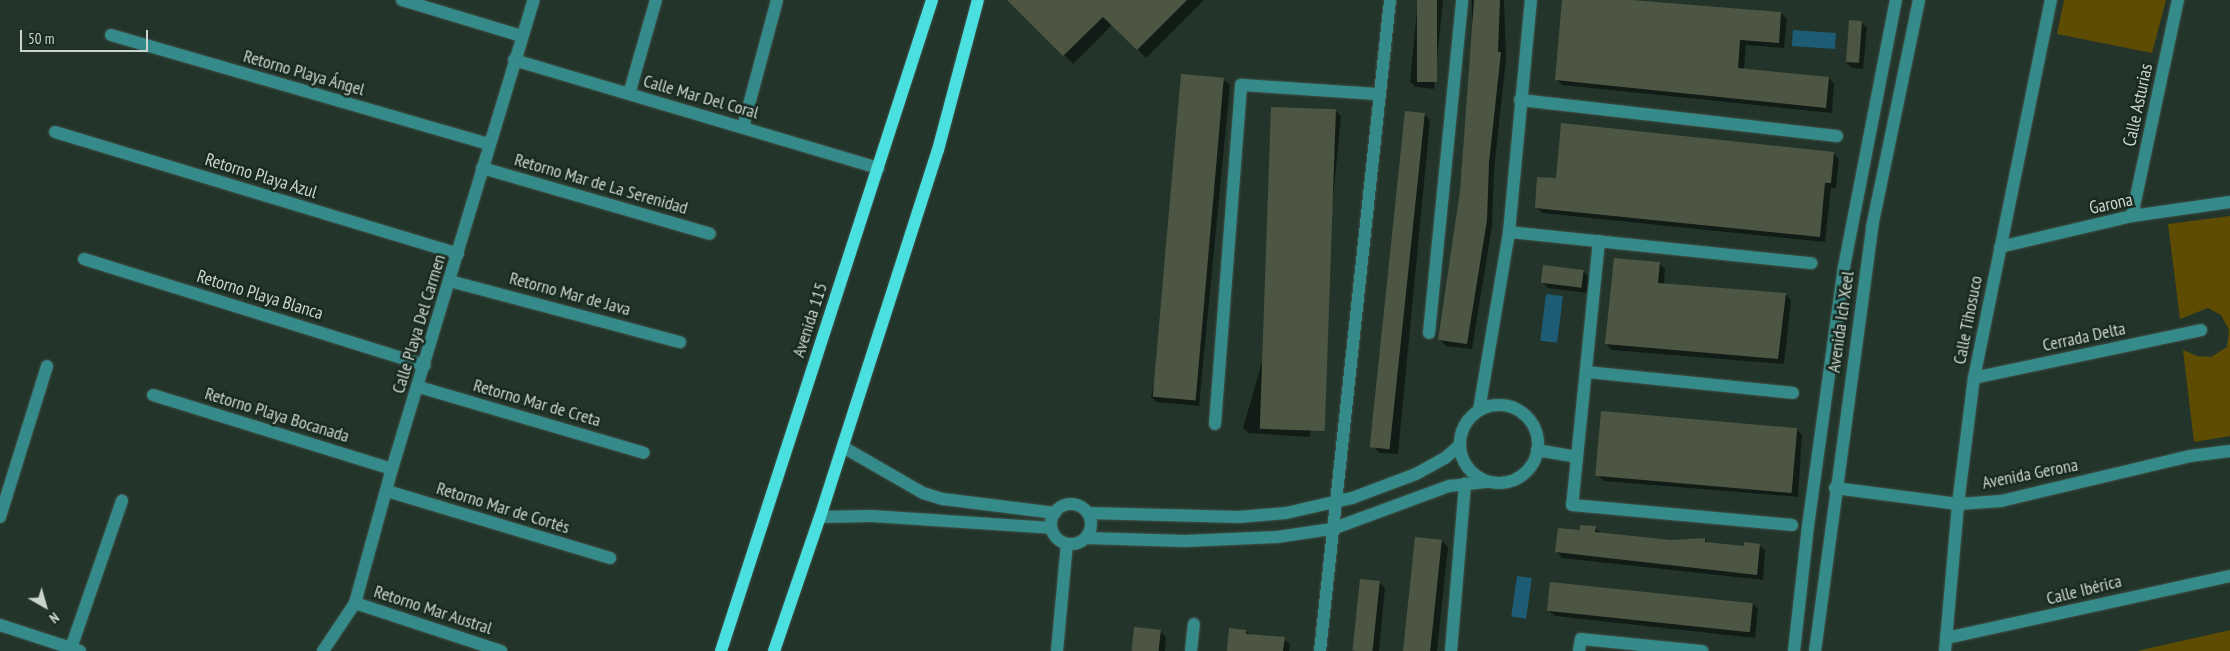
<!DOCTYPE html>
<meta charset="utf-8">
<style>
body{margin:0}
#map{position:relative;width:2230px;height:651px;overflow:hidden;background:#23352b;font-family:"PT Sans Narrow",sans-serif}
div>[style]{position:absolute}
.green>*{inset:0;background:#5e4c02}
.water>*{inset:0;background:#1e5b74;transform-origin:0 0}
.shadow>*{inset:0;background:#0007}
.building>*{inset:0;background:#4d5543;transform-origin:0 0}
.roads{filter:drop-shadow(0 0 1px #415249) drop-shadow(0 0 1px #415249)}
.minor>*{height:12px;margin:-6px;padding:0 6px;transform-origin:6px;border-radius:6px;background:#348b8a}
.minor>.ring{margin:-6px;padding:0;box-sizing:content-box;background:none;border:12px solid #348b8a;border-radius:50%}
.major>*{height:12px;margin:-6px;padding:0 6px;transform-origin:6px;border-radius:6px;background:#4be0e0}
span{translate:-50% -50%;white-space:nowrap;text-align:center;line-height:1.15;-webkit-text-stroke:5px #192b21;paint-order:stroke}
.street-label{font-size:18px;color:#cad5cf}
.north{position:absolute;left:20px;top:581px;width:50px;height:50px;-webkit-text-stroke:4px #192b21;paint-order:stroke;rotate:142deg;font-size:14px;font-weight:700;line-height:20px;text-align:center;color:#cad5cf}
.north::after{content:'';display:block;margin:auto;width:18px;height:22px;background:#cad5cf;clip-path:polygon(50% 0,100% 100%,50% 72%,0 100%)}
.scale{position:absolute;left:20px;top:30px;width:128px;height:22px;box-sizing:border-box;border:2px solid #cad5cf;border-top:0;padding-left:6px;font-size:15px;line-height:18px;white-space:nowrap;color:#cad5cf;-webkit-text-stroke:4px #192b21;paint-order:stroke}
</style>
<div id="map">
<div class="green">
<div style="clip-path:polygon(2064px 0,2166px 0,2152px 53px,2057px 34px)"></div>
<div style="clip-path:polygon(2230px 216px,2230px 436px,2194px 442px,2183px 350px,2197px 356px,2211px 357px,2227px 347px,2229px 330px,2221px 315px,2208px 308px,2180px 319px,2168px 224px)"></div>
<div style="clip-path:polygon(2230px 630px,2230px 651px,2137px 651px)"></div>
</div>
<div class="water">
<div style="left:1793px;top:30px;width:43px;height:16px;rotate:4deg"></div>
<div style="left:1546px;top:294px;width:17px;height:47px;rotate:7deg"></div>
<div style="left:1517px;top:576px;width:15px;height:41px;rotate:8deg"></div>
</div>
<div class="shadow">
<div style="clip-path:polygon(1010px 0,1204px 0,1146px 58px,1113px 24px,1073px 64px)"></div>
<div style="clip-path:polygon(1418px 0,1443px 0,1434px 89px,1416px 87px,1410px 82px)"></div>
<div style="clip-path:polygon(1472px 0,1504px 0,1506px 59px,1494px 170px,1492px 226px,1472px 349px,1446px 346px,1440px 340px,1462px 192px,1464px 138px,1474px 46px,1472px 44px)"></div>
<div style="clip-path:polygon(1563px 0,1615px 0,1781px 13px,1787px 19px,1784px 48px,1746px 45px,1744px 69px,1829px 78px,1834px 84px,1832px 113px,1562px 85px,1556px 79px)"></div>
<div style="clip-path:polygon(1861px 22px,1867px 28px,1863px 69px,1852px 68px,1846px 62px)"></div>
<div style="clip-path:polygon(1224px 80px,1230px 85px,1199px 406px,1157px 402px,1151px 397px)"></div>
<div style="clip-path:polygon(1335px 110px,1341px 116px,1310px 437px,1249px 433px,1243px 428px)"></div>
<div style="clip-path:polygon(1424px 114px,1430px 120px,1398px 454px,1380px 453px,1374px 447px)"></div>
<div style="clip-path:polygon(1833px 153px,1839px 159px,1836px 188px,1831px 188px,1825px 242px,1542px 213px,1536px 207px,1557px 180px)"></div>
<div style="clip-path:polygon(1659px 263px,1665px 269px,1664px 284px,1785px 294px,1791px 300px,1784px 364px,1612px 350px,1606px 344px)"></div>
<div style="clip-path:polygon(1583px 271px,1589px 277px,1587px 293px,1548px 288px,1542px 282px)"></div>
<div style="clip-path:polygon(1796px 429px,1802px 435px,1798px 497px,1604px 481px,1598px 475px)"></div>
<div style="clip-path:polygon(1595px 528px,1601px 533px,1671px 541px,1705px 539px,1710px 544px,1745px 547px,1759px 545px,1765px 550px,1763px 580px,1562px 558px,1557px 552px,1581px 531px)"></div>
<div style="clip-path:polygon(1442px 541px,1448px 547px,1437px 651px,1404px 651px)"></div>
<div style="clip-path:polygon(1379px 582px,1385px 588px,1379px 651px,1354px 651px)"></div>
<div style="clip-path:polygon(1752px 603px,1758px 609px,1755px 638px,1555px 616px,1549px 611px)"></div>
<div style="clip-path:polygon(1160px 631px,1166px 637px,1165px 651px,1133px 651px)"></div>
<div style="clip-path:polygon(1246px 631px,1250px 636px,1284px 639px,1290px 644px,1289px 651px,1228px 651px)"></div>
</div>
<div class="building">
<div style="clip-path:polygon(1007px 0,1187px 0,1137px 50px,1103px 17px,1063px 56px)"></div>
<div style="left:1417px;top:0;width:20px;height:82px"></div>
<div style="clip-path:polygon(1474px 0,1500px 0,1498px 52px,1501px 52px,1489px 163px,1487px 220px,1467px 344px,1438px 340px,1460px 191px)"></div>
<div style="clip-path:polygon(1562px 0,1631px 0,1781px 12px,1779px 43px,1740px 40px,1738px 68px,1829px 77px,1826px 108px,1555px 80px)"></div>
<div style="left:1849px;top:20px;width:13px;height:42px;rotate:4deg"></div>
<div style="left:1181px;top:74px;width:43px;height:324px;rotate:5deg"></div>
<div style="left:1271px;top:107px;width:65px;height:322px;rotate:2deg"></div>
<div style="left:1405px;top:111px;width:20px;height:338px;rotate:6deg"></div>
<div style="clip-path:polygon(1561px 123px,1834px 152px,1831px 183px,1825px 183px,1820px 237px,1535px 208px,1537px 177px,1556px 178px)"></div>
<div style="clip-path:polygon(1614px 258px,1660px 262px,1658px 283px,1786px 293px,1778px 359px,1605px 344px)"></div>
<div style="left:1543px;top:265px;width:41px;height:18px;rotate:7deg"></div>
<div style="left:1601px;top:411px;width:197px;height:65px;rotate:5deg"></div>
<div style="clip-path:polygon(1580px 525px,1596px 526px,1595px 532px,1671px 540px,1705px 538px,1705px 542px,1744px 546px,1744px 542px,1760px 544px,1757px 575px,1555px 552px,1558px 528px,1580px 530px)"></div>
<div style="left:1415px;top:537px;width:27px;height:115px;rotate:6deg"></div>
<div style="left:1360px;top:579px;width:20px;height:72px;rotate:6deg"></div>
<div style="left:1550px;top:582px;width:204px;height:29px;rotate:6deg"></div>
<div style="left:1134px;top:627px;width:27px;height:24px;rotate:6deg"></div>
<div style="clip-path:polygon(1229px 628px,1246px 630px,1246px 634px,1285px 637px,1283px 651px,1227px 651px)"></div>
</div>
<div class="roads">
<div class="minor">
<div style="left:402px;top:0;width:124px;rotate:16.8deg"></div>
<div style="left:111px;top:35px;width:393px;rotate:16.1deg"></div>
<div style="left:514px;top:60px;width:380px;rotate:16.5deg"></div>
<div style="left:629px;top:94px;width:98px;rotate:-74deg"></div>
<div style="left:1520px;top:100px;width:319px;rotate:6.5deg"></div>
<div style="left:743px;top:127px;width:131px;rotate:-75deg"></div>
<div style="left:55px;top:132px;width:421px;rotate:16.8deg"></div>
<div style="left:482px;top:168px;width:237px;rotate:16.1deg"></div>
<div style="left:2132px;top:216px;width:221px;rotate:-78deg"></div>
<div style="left:1509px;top:232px;width:304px;rotate:5.9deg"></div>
<div style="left:1599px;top:241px;width:265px;rotate:95.8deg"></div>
<div style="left:1572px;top:505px;width:221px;rotate:5.2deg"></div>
<div style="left:2000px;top:247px;width:136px;rotate:-13.2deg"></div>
<div style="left:2132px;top:216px;width:99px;rotate:-8.1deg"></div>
<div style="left:84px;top:259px;width:357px;rotate:17.3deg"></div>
<div style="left:450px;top:281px;width:238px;rotate:14.9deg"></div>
<div style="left:1429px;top:333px;width:335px;rotate:-84.3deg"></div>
<div style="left:1587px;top:372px;width:207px;rotate:5.8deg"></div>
<div style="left:1974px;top:378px;width:232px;rotate:-11.9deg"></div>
<div style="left:419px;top:387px;width:234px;rotate:16.3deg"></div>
<div style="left:153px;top:395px;width:250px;rotate:17.2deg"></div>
<div class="ring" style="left:1460px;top:405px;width:66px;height:66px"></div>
<div style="left:1479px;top:410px;width:181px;rotate:-80.4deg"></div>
<div style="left:1509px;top:232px;width:233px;rotate:-84.6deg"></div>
<div style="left:1215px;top:424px;width:340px;rotate:-85.6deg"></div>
<div style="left:1241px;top:85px;width:137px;rotate:3.8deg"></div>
<div style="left:843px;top:447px;width:92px;rotate:29.9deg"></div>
<div style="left:923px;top:493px;width:21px;rotate:17deg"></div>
<div style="left:943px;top:499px;width:113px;rotate:7.1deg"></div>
<div style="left:1537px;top:450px;width:40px;rotate:10deg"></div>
<div style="left:1835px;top:488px;width:124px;rotate:7.4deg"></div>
<div style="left:1958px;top:504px;width:43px;rotate:-4deg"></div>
<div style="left:2001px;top:501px;width:194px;rotate:-13.4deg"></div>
<div style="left:2190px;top:456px;width:40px;rotate:-7.1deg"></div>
<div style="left:387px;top:491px;width:233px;rotate:16.7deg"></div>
<div class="ring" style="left:1051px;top:504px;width:28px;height:28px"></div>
<div style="left:1088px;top:513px;width:151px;rotate:1.5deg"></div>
<div style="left:1239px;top:517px;width:47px;rotate:-4.9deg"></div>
<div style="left:1286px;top:513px;width:68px;rotate:-12.8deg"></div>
<div style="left:1352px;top:498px;width:68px;rotate:-20.6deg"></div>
<div style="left:1416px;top:474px;width:33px;rotate:-29deg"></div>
<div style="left:1445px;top:458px;width:20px;rotate:-41deg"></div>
<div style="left:0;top:517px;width:158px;rotate:-72.7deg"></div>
<div style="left:820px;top:517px;width:52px;rotate:-1.1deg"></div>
<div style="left:872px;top:516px;width:179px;rotate:3.8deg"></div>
<div style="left:1086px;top:538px;width:99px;rotate:1.7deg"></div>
<div style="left:1185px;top:541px;width:92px;rotate:-2.5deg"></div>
<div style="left:1277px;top:537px;width:56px;rotate:-8.3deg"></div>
<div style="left:1332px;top:529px;width:125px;rotate:-20.2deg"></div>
<div style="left:1449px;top:486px;width:37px;rotate:-6deg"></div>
<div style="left:355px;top:603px;width:154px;rotate:18.2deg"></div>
<div style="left:0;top:625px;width:84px;rotate:18deg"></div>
<div style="left:1946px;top:638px;width:291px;rotate:-12.3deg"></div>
<div style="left:71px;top:648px;width:156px;rotate:-70.9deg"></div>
<div style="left:323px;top:651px;width:58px;rotate:-56.3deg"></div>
<div style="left:355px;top:603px;width:139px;rotate:-74.6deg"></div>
<div style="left:392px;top:469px;width:490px;rotate:-73.2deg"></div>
<div style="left:1057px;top:651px;width:107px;rotate:-84.7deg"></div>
<div style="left:1191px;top:651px;width:27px;rotate:-84deg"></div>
<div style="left:1320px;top:651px;width:655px;rotate:-83.86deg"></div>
<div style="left:1451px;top:651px;width:168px;rotate:-85.2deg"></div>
<div style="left:1579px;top:651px;width:12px;rotate:-81deg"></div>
<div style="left:1581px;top:639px;width:122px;rotate:5.7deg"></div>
<div style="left:1794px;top:651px;width:126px;rotate:-83.6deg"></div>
<div style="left:1808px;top:526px;width:261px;rotate:-82.1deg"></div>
<div style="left:1844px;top:267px;width:272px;rotate:-79deg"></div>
<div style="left:1815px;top:651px;width:428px;rotate:-82.3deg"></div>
<div style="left:1872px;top:227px;width:232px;rotate:-78.3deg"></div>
<div style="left:1945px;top:651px;width:148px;rotate:-84.9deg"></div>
<div style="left:1958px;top:504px;width:127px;rotate:-82.8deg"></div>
<div style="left:1974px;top:378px;width:386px;rotate:-78.5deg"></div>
</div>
<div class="major">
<div style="left:721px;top:651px;width:684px;rotate:-72.04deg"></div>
<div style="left:774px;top:651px;width:142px;rotate:-71.1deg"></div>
<div style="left:820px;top:517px;width:386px;rotate:-72.2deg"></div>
<div style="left:938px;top:150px;width:155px;rotate:-75.1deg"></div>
</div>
</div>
<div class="street-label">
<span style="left:304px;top:73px;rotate:16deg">Retorno Playa Ángel</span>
<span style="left:701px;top:97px;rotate:16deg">Calle Mar Del Coral</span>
<span style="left:2138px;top:105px;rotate:-78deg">Calle Asturias</span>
<span style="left:261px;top:176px;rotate:17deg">Retorno Playa Azul</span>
<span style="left:601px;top:184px;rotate:16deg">Retorno Mar de La Serenidad</span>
<span style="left:2111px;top:204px;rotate:-12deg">Garona</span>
<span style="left:570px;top:294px;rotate:15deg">Retorno Mar de Java</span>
<span style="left:260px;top:295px;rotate:17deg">Retorno Playa Blanca</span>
<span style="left:810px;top:320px;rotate:-72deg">Avenida 115</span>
<span style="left:1968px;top:320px;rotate:-79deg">Calle Tihosuco</span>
<span style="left:1841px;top:322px;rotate:-82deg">Avenida Ich Xeel</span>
<span style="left:419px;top:324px;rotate:-73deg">Calle Playa Del Carmen</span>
<span style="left:2084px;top:337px;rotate:-12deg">Cerrada Delta</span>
<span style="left:537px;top:403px;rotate:16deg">Retorno Mar de Creta</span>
<span style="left:277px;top:415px;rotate:17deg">Retorno Playa Bocanada</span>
<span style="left:2030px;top:474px;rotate:-11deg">Avenida Gerona</span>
<span style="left:503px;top:508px;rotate:17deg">Retorno Mar de Cortés</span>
<span style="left:2084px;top:590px;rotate:-14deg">Calle Ibérica</span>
<span style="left:433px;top:610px;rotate:18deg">Retorno Mar Austral</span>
</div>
<div class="north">N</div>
<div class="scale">50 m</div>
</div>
